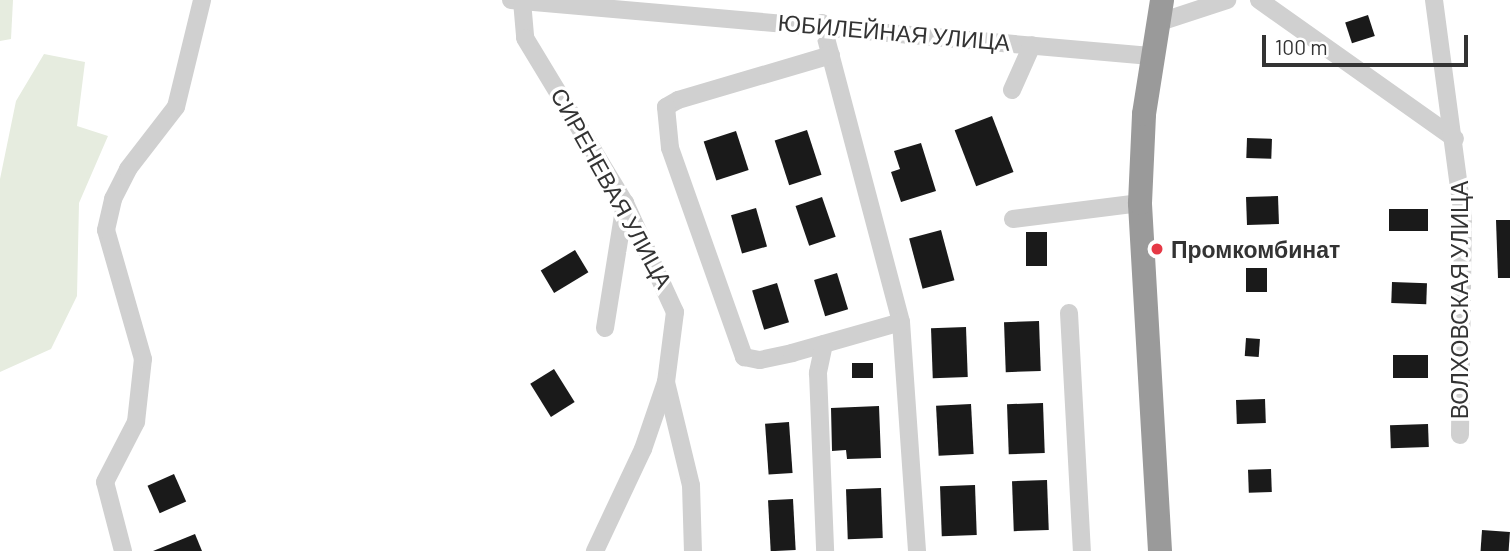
<!DOCTYPE html>
<meta charset="utf-8">
<style>
body{margin:0}
#map{position:relative;width:1510px;height:551px;overflow:hidden;background:#fff;font-family:Barlow,sans-serif}
div>[style]{position:absolute}
.green>*{inset:0;background:#e6ecdf}
.building>*{inset:0;background:#1a1a1a;transform-origin:0 0}
.minor>*{height:18px;margin:-9px;padding:0 9px;transform-origin:9px;border-radius:9px;background:#d0d0d0}
.highway>*{height:24px;margin:-12px;padding:0 12px;transform-origin:12px;border-radius:12px;background:#9a9a9a}
.dots>*{width:19px;height:19px;translate:-50% -50%;box-sizing:border-box;border:4px solid #fff;border-radius:50%}
span{translate:-50% -50%;white-space:nowrap;text-align:center;line-height:1.15;-webkit-text-stroke:7px #fff;paint-order:stroke}
.street-label{font-size:23px;color:#333}
.poi-label{font-size:23px;color:#333;font-weight:700}
.left{translate:0 -50%;text-align:left}
.scale{position:absolute;left:1262px;top:35px;width:206px;height:32px;box-sizing:border-box;border:4px solid #333;border-top:0;padding-left:9px;font-size:21px;line-height:24px;white-space:nowrap;color:#333;-webkit-text-stroke:5px #fff;paint-order:stroke}
</style>
<div id="map">
<div class="green">
<div style="clip-path:polygon(0 0,13px 0,11px 39px,0 41px)"></div>
<div style="clip-path:polygon(44px 54px,85px 62px,77px 126px,108px 136px,79px 203px,77px 296px,51px 349px,0 372px,0 179px,16px 101px)"></div>
</div>
<div class="building">
<div style="left:1368px;top:15px;width:22px;height:24px;rotate:72deg"></div>
<div style="left:992px;top:116px;width:60px;height:40px;rotate:69deg"></div>
<div style="left:807px;top:130px;width:47px;height:34px;rotate:72deg"></div>
<div style="left:736px;top:131px;width:41px;height:34px;rotate:72deg"></div>
<div style="left:1247px;top:138px;width:25px;height:20px;rotate:2deg"></div>
<div style="clip-path:polygon(921px 143px,936px 191px,901px 202px,891px 172px,900px 169px,894px 151px)"></div>
<div style="left:1278px;top:196px;width:28px;height:32px;rotate:88deg"></div>
<div style="left:822px;top:197px;width:42px;height:28px;rotate:71deg"></div>
<div style="left:756px;top:208px;width:40px;height:26px;rotate:74deg"></div>
<div style="left:1389px;top:209px;width:39px;height:22px"></div>
<div style="clip-path:polygon(1496px 220px,1510px 220px,1510px 278px,1498px 278px)"></div>
<div style="left:941px;top:230px;width:52px;height:33px;rotate:75deg"></div>
<div style="left:1026px;top:232px;width:21px;height:34px"></div>
<div style="left:575px;top:250px;width:26px;height:40px;rotate:59deg"></div>
<div style="left:1246px;top:268px;width:21px;height:24px"></div>
<div style="left:837px;top:273px;width:38px;height:24px;rotate:73deg"></div>
<div style="left:1392px;top:282px;width:35px;height:21px;rotate:2deg"></div>
<div style="left:777px;top:283px;width:41px;height:26px;rotate:73deg"></div>
<div style="left:1039px;top:321px;width:50px;height:35px;rotate:88deg"></div>
<div style="left:966px;top:327px;width:50px;height:35px;rotate:88deg"></div>
<div style="left:1246px;top:338px;width:14px;height:18px;rotate:4deg"></div>
<div style="left:1393px;top:355px;width:35px;height:23px"></div>
<div style="left:873px;top:363px;width:15px;height:21px;rotate:90deg"></div>
<div style="left:554px;top:369px;width:39px;height:28px;rotate:58deg"></div>
<div style="left:1265px;top:399px;width:24px;height:29px;rotate:88deg"></div>
<div style="left:1043px;top:403px;width:50px;height:36px;rotate:88deg"></div>
<div style="left:971px;top:404px;width:50px;height:35px;rotate:87deg"></div>
<div style="clip-path:polygon(879px 406px,881px 458px,847px 459px,846px 450px,832px 451px,831px 408px)"></div>
<div style="left:789px;top:422px;width:51px;height:24px;rotate:86deg"></div>
<div style="left:1428px;top:424px;width:23px;height:38px;rotate:88deg"></div>
<div style="left:1271px;top:469px;width:23px;height:23px;rotate:88deg"></div>
<div style="left:174px;top:474px;width:30px;height:29px;rotate:66deg"></div>
<div style="left:1047px;top:480px;width:50px;height:35px;rotate:88deg"></div>
<div style="left:975px;top:485px;width:50px;height:35px;rotate:88deg"></div>
<div style="left:881px;top:488px;width:50px;height:35px;rotate:88deg"></div>
<div style="left:793px;top:499px;width:51px;height:25px;rotate:87deg"></div>
<div style="left:1482px;top:530px;width:28px;height:21px;rotate:4deg"></div>
<div style="clip-path:polygon(195px 534px,202px 551px,153px 551px)"></div>
</div>
<div class="minor">
<div style="left:511px;top:0;width:642px;rotate:5deg"></div>
<div style="left:1259px;top:0;width:240px;rotate:35.3deg"></div>
<div style="left:1434px;top:0;width:220px;rotate:82.4deg"></div>
<div style="left:1463px;top:218px;width:217px;rotate:90.8deg"></div>
<div style="left:522px;top:1px;width:37px;rotate:85deg"></div>
<div style="left:525px;top:38px;width:193px;rotate:58.8deg"></div>
<div style="left:625px;top:203px;width:120px;rotate:65.4deg"></div>
<div style="left:675px;top:312px;width:71px;rotate:97.3deg"></div>
<div style="left:666px;top:382px;width:71px;rotate:108.9deg"></div>
<div style="left:643px;top:449px;width:113px;rotate:115.2deg"></div>
<div style="left:822px;top:23px;width:309px;rotate:75.2deg"></div>
<div style="left:901px;top:322px;width:230px;rotate:86deg"></div>
<div style="left:1157px;top:23px;width:74px;rotate:-18.2deg"></div>
<div style="left:831px;top:55px;width:159px;rotate:163.6deg"></div>
<div style="left:678px;top:100px;width:14px;rotate:150deg"></div>
<div style="left:666px;top:107px;width:41px;rotate:84.4deg"></div>
<div style="left:670px;top:148px;width:222px;rotate:70.5deg"></div>
<div style="left:744px;top:357px;width:16px;rotate:11deg"></div>
<div style="left:760px;top:360px;width:33px;rotate:-12deg"></div>
<div style="left:792px;top:353px;width:113px;rotate:-15.9deg"></div>
<div style="left:1012px;top:90px;width:49px;rotate:-66deg"></div>
<div style="left:1013px;top:219px;width:128px;rotate:-7.2deg"></div>
<div style="left:1069px;top:313px;width:238px;rotate:86.9deg"></div>
<div style="left:605px;top:328px;width:127px;rotate:-80.9deg"></div>
<div style="left:824px;top:344px;width:30px;rotate:102deg"></div>
<div style="left:818px;top:373px;width:178px;rotate:87.7deg"></div>
<div style="left:666px;top:382px;width:106px;rotate:76.4deg"></div>
<div style="left:691px;top:485px;width:66px;rotate:88.3deg"></div>
<div style="left:123px;top:551px;width:71px;rotate:-104.6deg"></div>
<div style="left:105px;top:482px;width:68px;rotate:-62.7deg"></div>
<div style="left:136px;top:422px;width:63px;rotate:-83.7deg"></div>
<div style="left:143px;top:359px;width:134px;rotate:-106deg"></div>
<div style="left:106px;top:230px;width:32px;rotate:-77deg"></div>
<div style="left:113px;top:199px;width:34px;rotate:-63deg"></div>
<div style="left:128px;top:169px;width:78px;rotate:-52.3deg"></div>
<div style="left:176px;top:107px;width:110px;rotate:-76.3deg"></div>
</div>
<div class="highway">
<div style="left:1160px;top:551px;width:349px;rotate:-93.3deg"></div>
<div style="left:1140px;top:203px;width:89px;rotate:-87.4deg"></div>
<div style="left:1144px;top:114px;width:115px;rotate:-81deg"></div>
</div>
<div class="dots">
<div style="left:1157px;top:249px;background:#e63946"></div>
</div>
<div class="street-label">
<span style="left:894px;top:32px;rotate:5deg">ЮБИЛЕЙНАЯ УЛИЦА</span>
<span style="left:612px;top:188px;rotate:61deg">СИРЕНЕВАЯ УЛИЦА</span>
<span style="left:1459px;top:300px;rotate:-90deg">ВОЛХОВСКАЯ УЛИЦА</span>
</div>
<div class="poi-label">
<span class="left" style="left:1171px;top:249px">Промкомбинат</span>
</div>
<div class="scale">100 m</div>
</div>
